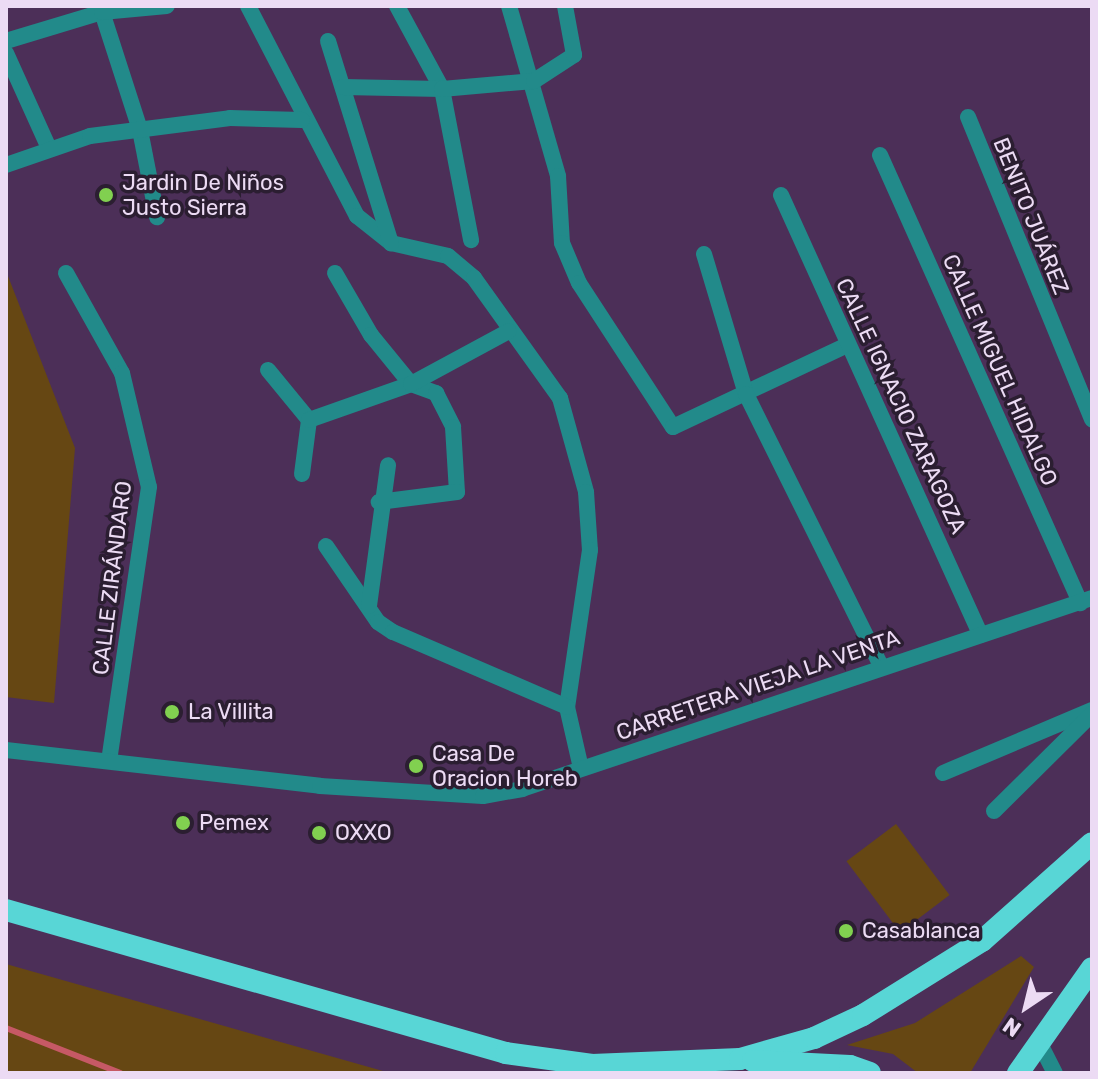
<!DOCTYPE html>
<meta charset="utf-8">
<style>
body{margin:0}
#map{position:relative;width:1098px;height:1079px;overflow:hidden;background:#4c2f58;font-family:Rubik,sans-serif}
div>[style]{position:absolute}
.green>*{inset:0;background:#664713;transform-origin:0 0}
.stream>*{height:6px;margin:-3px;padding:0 3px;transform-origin:3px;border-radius:3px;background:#c65965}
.minor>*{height:16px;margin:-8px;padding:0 8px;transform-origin:8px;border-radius:8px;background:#228a8a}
.trunk>*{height:22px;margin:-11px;padding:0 11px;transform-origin:11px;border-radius:11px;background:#58d6d6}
.dots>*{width:22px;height:22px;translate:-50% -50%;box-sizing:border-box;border:4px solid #2b1e31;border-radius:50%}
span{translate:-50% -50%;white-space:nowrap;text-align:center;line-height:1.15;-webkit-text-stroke:7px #2b1e31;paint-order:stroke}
.poi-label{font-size:22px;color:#ecdbf4}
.left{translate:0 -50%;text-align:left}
.street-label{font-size:22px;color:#ecdbf4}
.frame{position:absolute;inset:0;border:8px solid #ecdbf4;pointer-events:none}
.north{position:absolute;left:986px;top:967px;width:80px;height:80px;-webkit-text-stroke:6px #2b1e31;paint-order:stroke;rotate:215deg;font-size:22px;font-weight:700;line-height:32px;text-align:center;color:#ecdbf4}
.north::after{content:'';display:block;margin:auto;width:28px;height:36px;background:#ecdbf4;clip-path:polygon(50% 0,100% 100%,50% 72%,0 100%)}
</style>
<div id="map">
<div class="green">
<div style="clip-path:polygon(6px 271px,75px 448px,54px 703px,6px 697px)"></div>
<div style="left:896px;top:824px;width:89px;height:62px;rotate:53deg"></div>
<div style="clip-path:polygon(1021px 956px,1034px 967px,970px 1073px,918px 1073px,893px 1054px,847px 1045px,915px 1023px)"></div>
<div style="clip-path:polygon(6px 964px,390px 1073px,6px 1073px)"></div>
</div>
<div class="stream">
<div style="left:6px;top:1028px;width:123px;rotate:21.5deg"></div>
</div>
<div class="minor">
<div style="left:248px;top:6px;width:237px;rotate:62.6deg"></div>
<div style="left:357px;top:216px;width:43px;rotate:38.5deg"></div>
<div style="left:391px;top:243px;width:58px;rotate:12.8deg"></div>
<div style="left:448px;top:256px;width:34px;rotate:40deg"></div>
<div style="left:474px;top:278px;width:148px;rotate:54.4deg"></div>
<div style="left:560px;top:398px;width:98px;rotate:74.5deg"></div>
<div style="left:586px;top:492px;width:58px;rotate:86.1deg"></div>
<div style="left:590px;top:550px;width:159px;rotate:98.3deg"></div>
<div style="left:567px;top:707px;width:63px;rotate:77.1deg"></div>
<div style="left:397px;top:6px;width:94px;rotate:61.5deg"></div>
<div style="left:442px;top:89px;width:154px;rotate:79.1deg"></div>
<div style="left:509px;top:6px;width:177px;rotate:73.9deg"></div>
<div style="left:558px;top:176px;width:67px;rotate:86.6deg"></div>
<div style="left:562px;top:243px;width:43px;rotate:67deg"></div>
<div style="left:579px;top:283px;width:172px;rotate:56.9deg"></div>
<div style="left:673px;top:427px;width:192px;rotate:-25.2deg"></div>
<div style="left:102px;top:12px;width:124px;rotate:72.1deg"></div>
<div style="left:140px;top:130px;width:89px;rotate:78.9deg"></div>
<div style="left:6px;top:41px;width:100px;rotate:-16.8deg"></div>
<div style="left:102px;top:12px;width:65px;rotate:-5.3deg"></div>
<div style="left:328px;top:41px;width:212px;rotate:72.7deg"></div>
<div style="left:6px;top:53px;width:102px;rotate:65.7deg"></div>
<div style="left:343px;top:87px;width:99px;rotate:1.2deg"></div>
<div style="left:442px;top:89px;width:92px;rotate:-5deg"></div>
<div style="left:534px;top:81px;width:48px;rotate:-33deg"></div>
<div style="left:574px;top:55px;width:50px;rotate:-100.4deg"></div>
<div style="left:968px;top:117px;width:327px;rotate:67.7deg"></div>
<div style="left:880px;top:155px;width:491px;rotate:65.9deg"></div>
<div style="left:6px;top:165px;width:89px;rotate:-19deg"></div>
<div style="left:90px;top:136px;width:141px;rotate:-7.3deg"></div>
<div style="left:230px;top:118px;width:72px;rotate:1.6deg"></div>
<div style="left:781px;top:195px;width:483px;rotate:65.6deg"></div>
<div style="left:704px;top:254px;width:146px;rotate:73.3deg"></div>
<div style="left:746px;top:394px;width:304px;rotate:63.6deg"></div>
<div style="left:66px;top:273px;width:115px;rotate:60.8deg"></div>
<div style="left:122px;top:373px;width:117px;rotate:76.7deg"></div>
<div style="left:149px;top:487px;width:277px;rotate:98.3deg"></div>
<div style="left:335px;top:273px;width:72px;rotate:59.9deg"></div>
<div style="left:371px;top:335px;width:63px;rotate:50.8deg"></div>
<div style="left:411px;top:384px;width:27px;rotate:20deg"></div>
<div style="left:436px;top:393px;width:38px;rotate:63deg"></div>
<div style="left:453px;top:427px;width:65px;rotate:86.5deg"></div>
<div style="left:457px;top:492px;width:79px;rotate:172.7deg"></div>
<div style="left:268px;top:370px;width:65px;rotate:50.6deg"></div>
<div style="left:302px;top:474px;width:54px;rotate:-82.6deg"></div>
<div style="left:309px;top:420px;width:108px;rotate:-19.4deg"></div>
<div style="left:411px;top:384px;width:111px;rotate:-28.4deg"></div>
<div style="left:326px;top:546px;width:92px;rotate:55.6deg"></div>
<div style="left:378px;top:622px;width:18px;rotate:34deg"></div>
<div style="left:393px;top:632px;width:189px;rotate:23.3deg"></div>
<div style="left:369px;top:606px;width:142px;rotate:-82.3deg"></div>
<div style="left:6px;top:750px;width:316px;rotate:6.5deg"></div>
<div style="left:320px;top:786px;width:163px;rotate:3.5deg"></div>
<div style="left:483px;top:796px;width:40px;rotate:-10deg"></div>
<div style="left:522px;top:789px;width:601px;rotate:-18.53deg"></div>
<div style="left:943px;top:773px;width:162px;rotate:-22.9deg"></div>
<div style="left:994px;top:811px;width:138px;rotate:-44.7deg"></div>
<div style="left:1038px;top:1040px;width:37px;rotate:63deg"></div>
</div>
<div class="trunk">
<div style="left:6px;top:910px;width:520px;rotate:15.96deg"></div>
<div style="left:506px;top:1053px;width:87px;rotate:7.9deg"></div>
<div style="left:592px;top:1065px;width:148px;rotate:-2.3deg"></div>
<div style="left:740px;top:1059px;width:77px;rotate:-15.8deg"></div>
<div style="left:814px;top:1038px;width:54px;rotate:-25.1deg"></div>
<div style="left:863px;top:1015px;width:140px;rotate:-31.9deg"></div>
<div style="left:982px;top:941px;width:147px;rotate:-41.7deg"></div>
<div style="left:753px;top:1061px;width:97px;rotate:3deg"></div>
<div style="left:850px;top:1066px;width:21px;rotate:19deg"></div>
<div style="left:1018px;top:1073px;width:128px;rotate:-54.8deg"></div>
</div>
<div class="dots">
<div style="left:106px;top:195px;background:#81d050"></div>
<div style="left:172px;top:712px;background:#81d050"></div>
<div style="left:416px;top:766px;background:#81d050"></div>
<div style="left:183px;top:823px;background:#81d050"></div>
<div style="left:319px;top:833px;background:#81d050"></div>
<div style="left:846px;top:931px;background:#81d050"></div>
</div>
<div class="poi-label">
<span class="left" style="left:122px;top:195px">Jardin De Niños<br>Justo Sierra</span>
<span class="left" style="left:188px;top:712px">La Villita</span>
<span class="left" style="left:432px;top:766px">Casa De<br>Oracion Horeb</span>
<span class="left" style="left:199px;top:823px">Pemex</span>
<span class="left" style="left:335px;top:833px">OXXO</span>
<span class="left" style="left:862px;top:931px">Casablanca</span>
</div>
<div class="street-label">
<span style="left:1031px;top:216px;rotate:68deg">BENITO JUÁREZ</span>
<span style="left:1000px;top:370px;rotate:66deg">CALLE MIGUEL HIDALGO</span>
<span style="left:901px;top:406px;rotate:65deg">CALLE IGNACIO ZARAGOZA</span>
<span style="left:112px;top:578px;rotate:-83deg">CALLE ZIRÁNDARO</span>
<span style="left:758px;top:685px;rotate:-19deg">CARRETERA VIEJA LA VENTA</span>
</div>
<div class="frame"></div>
<div class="north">N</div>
</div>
